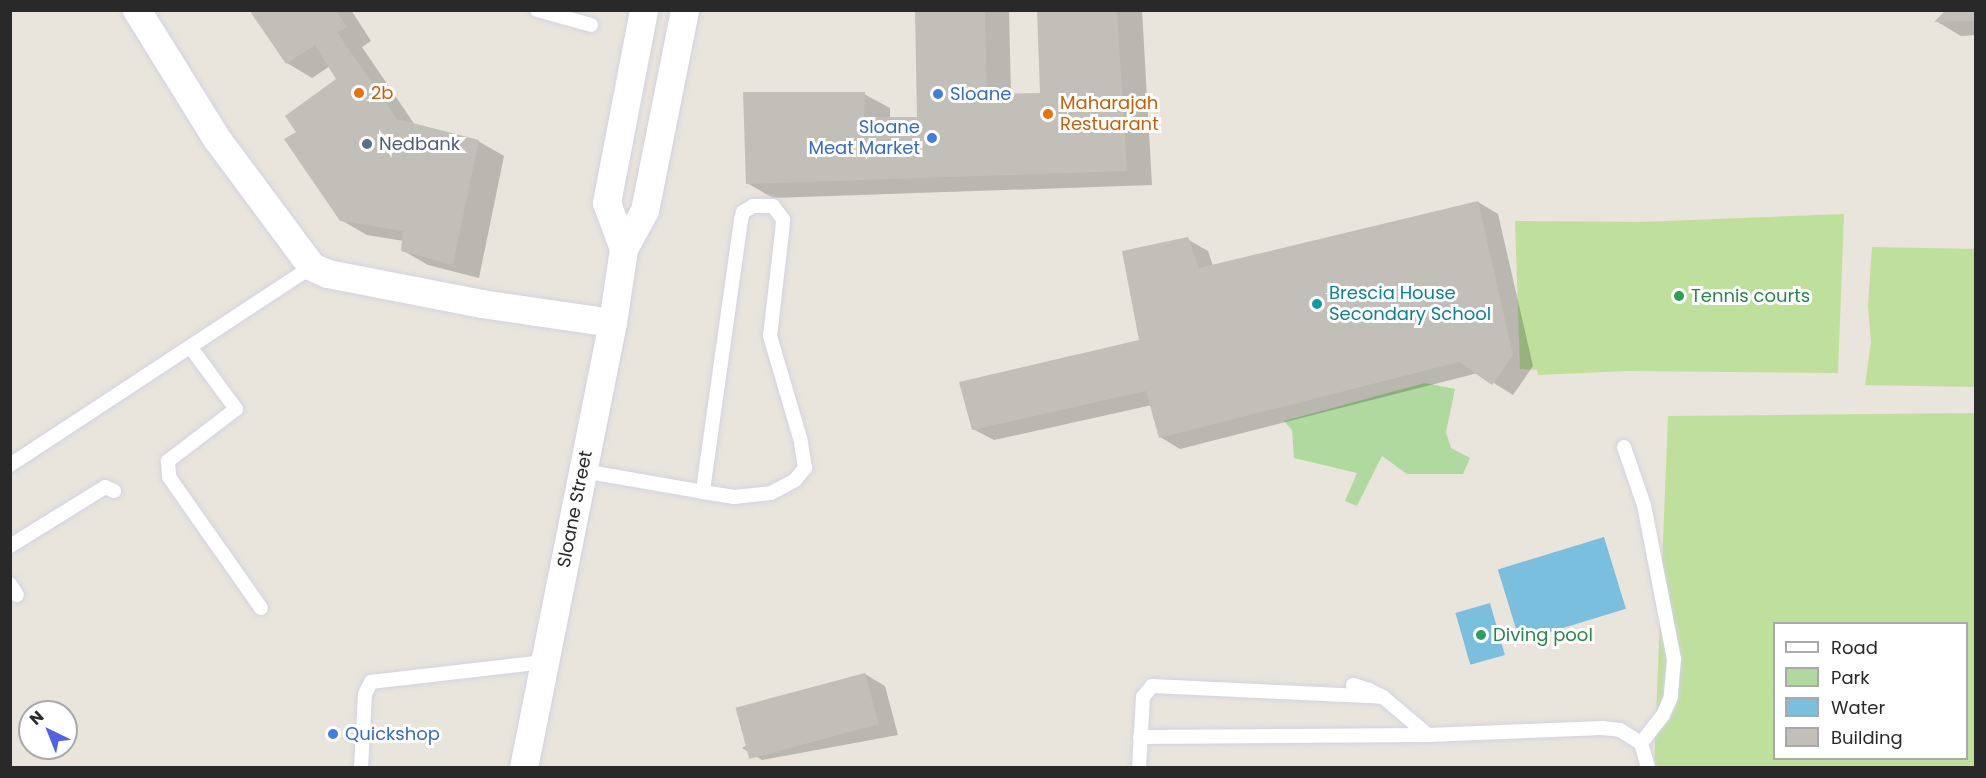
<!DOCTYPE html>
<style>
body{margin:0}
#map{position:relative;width:1986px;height:778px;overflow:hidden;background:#e9e4dc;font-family:Poppins,sans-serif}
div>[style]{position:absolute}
.green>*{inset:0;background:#afd99f}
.pitch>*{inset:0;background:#bfdf9c}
.water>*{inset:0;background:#7bbfdf;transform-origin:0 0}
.shadow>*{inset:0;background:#0003}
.building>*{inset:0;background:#c2beb8;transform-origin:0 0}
.roads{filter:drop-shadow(0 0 2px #d2d3e0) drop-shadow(0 0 2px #d2d3e0)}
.service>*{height:14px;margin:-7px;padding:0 7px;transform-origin:7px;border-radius:7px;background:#fff}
.minor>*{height:28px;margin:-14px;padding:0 14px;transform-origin:14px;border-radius:14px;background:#fff}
.dots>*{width:16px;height:16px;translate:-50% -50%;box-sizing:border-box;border:3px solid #fff;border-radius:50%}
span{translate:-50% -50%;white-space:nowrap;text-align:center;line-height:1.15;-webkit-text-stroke:6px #fff;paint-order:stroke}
.food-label{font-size:18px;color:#c56008}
.left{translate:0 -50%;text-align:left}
.shop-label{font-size:18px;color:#366cbe}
.right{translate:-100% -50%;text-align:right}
.service-label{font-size:18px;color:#4e5e75}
.culture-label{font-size:18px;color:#0d838f}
.leisure-label{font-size:18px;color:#27864d}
.street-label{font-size:18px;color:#292929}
.frame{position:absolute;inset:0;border:12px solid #292929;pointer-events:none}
.legend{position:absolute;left:1773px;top:622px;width:195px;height:138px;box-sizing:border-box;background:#fff;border:2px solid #a9a9a9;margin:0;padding:8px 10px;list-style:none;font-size:18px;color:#292929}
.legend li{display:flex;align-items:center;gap:12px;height:30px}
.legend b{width:30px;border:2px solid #a9a9a9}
.north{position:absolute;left:18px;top:700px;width:60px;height:60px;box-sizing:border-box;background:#fff;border:2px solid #a9a9a9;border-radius:50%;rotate:317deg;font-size:16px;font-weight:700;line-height:24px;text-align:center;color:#292929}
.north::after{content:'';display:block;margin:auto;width:21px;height:27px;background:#4f62e3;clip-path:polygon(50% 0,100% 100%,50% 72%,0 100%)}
</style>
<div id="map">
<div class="green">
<div style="clip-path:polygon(1425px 383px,1455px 389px,1446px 432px,1451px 448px,1470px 458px,1463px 474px,1407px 474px,1382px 456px,1357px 506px,1345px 501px,1357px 473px,1294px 458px,1292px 430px,1284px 421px)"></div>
</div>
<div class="pitch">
<div style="clip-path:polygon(1844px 214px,1838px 373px,1628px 371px,1538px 375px,1537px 370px,1520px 369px,1515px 221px,1640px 222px)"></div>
<div style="clip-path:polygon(1872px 247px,1975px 249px,1975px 387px,1865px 385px,1871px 342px,1868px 306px)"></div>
<div style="clip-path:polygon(evenodd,1975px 413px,1975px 767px,1654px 768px,1668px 416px,1975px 413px,1774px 624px,1966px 624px,1966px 758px,1774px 758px,1774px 624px)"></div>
</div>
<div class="water">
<div style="left:1604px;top:537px;width:75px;height:111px;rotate:73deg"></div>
<div style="left:1490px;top:603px;width:54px;height:36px;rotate:74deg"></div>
</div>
<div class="shadow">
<div style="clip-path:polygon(251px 10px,351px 10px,371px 41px,362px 47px,415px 125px,478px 141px,504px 156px,479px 278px,428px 265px,402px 250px,404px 241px,367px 235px,341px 220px,298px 133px,338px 79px,330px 66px,312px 78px,287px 63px)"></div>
<div style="clip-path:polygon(916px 10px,1009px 10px,1011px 95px,1041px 94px,1038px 10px,1142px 10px,1152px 185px,773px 198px,747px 183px,864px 94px,890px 108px,890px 119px,919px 119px)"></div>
<div style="clip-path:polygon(1976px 10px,1976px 35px,1961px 36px,1936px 21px)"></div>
<div style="clip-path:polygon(1478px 202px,1498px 214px,1533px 366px,1513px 395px,1478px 373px,1180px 449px,1160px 437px,1152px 405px,994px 440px,973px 429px,1141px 341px,1187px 239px,1208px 251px,1213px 266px)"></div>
<div style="clip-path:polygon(865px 674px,885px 686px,898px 735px,762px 760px,742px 748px)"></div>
</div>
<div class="building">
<div style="clip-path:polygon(249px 10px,336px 10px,347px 27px,337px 32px,397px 119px,479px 140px,453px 265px,401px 251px,403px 231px,340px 221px,284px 139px,296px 132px,285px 116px,336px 79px,315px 45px,286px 64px)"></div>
<div style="clip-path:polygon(915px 10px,985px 10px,987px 94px,1040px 93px,1037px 10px,1117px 10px,1127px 171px,746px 184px,743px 92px,865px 92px,864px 117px,917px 117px)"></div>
<div style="clip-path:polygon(1946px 10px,1976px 10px,1976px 21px,1934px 22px)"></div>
<div style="clip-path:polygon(1478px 201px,1513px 355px,1492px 385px,1459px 362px,1159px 438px,1146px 391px,972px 430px,959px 382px,1139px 340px,1122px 251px,1188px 237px,1199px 268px)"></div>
<div style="left:865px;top:673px;width:53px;height:134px;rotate:75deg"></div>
</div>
<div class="roads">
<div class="service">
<div style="left:537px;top:10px;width:56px;rotate:15.5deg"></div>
<div style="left:191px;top:348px;width:76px;rotate:53.6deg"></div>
<div style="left:236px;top:409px;width:86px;rotate:142.6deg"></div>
<div style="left:168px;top:461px;width:16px;rotate:86deg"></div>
<div style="left:169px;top:477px;width:160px;rotate:54.9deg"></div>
<div style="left:1624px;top:447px;width:61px;rotate:71deg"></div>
<div style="left:1644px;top:505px;width:157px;rotate:79deg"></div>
<div style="left:1674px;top:659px;width:38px;rotate:95deg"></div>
<div style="left:1671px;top:697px;width:20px;rotate:114deg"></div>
<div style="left:1663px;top:715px;width:36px;rotate:128deg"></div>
<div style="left:10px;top:465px;width:361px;rotate:-33.3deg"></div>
<div style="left:583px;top:471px;width:122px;rotate:9.9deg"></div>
<div style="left:703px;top:492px;width:31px;rotate:9deg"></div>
<div style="left:734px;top:497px;width:37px;rotate:-6deg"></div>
<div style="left:771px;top:493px;width:27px;rotate:-28deg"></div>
<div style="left:795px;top:480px;width:16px;rotate:-50deg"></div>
<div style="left:805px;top:468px;width:30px;rotate:-99deg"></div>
<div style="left:800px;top:438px;width:106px;rotate:-106.4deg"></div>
<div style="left:770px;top:336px;width:104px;rotate:-83.4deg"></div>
<div style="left:782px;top:233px;width:14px;rotate:-86deg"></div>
<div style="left:783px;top:219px;width:16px;rotate:-128deg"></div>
<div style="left:773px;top:206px;width:20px;rotate:180deg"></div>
<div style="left:753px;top:206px;width:12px;rotate:149deg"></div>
<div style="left:743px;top:212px;width:8px;rotate:104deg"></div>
<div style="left:741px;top:220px;width:275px;rotate:98deg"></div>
<div style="left:10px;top:546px;width:112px;rotate:-31.8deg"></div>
<div style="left:105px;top:487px;width:10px;rotate:24deg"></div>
<div style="left:10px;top:584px;width:13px;rotate:58deg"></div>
<div style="left:1140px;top:737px;width:288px;rotate:-0.4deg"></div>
<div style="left:1428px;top:735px;width:174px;rotate:-2.3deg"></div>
<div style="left:1602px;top:728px;width:18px;rotate:6deg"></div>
<div style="left:1620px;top:730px;width:25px;rotate:32deg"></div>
<div style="left:1641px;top:743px;width:26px;rotate:74deg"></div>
<div style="left:361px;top:768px;width:74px;rotate:-86.9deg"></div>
<div style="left:365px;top:694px;width:13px;rotate:-63deg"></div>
<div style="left:371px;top:682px;width:174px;rotate:-6.6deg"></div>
<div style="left:1139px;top:768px;width:71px;rotate:-86.8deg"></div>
<div style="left:1143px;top:697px;width:14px;rotate:-51deg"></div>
<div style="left:1152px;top:686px;width:231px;rotate:2.7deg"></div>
<div style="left:1383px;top:697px;width:32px;rotate:-158deg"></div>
<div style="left:1353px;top:685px;width:17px;rotate:17deg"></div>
<div style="left:1369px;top:690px;width:16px;rotate:27deg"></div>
<div style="left:1383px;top:697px;width:59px;rotate:40.2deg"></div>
</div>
<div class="minor">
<div style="left:137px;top:10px;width:152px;rotate:58.2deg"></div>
<div style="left:217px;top:139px;width:159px;rotate:53.4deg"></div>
<div style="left:312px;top:267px;width:17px;rotate:24deg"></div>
<div style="left:328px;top:274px;width:157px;rotate:11deg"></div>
<div style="left:482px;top:304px;width:132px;rotate:8.3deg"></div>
<div style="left:624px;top:249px;width:49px;rotate:-110.3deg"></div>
<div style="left:607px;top:203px;width:197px;rotate:-79.1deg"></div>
<div style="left:524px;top:768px;width:454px;rotate:-78.7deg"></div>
<div style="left:613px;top:323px;width:75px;rotate:-81.5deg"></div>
<div style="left:624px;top:249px;width:43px;rotate:-61.1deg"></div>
<div style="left:645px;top:211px;width:205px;rotate:-78.7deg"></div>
</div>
</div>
<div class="dots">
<div style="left:359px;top:93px;background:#e8710a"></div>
<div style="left:938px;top:94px;background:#3f7fe0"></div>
<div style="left:1048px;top:114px;background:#e8710a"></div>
<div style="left:932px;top:138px;background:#3f7fe0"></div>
<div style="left:367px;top:144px;background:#5c6f8a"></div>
<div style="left:1679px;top:296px;background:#2e9e5b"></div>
<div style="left:1317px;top:304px;background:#0f9aa8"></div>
<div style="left:1481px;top:635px;background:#2e9e5b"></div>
<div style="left:333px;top:734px;background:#3f7fe0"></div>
</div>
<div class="food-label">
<span class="left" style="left:371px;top:93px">2b</span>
<span class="left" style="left:1060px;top:114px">Maharajah<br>Restuarant</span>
</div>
<div class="shop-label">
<span class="left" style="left:950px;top:94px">Sloane</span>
<span class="right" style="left:920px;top:138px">Sloane<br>Meat Market</span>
<span class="left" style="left:345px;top:734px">Quickshop</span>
</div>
<div class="service-label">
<span class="left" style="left:379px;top:144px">Nedbank</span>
</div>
<div class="culture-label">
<span class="left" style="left:1329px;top:304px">Brescia House<br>Secondary School</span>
</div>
<div class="leisure-label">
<span class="left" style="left:1691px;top:296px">Tennis courts</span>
<span class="left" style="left:1493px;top:635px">Diving pool</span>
</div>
<div class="street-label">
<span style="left:575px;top:509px;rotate:-79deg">Sloane Street</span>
</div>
<div class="frame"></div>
<ul class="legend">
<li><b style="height:8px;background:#fff"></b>Road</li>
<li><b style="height:16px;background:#afd99f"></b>Park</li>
<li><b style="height:16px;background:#7bbfdf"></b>Water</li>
<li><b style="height:16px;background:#c2beb8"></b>Building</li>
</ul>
<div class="north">N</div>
</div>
